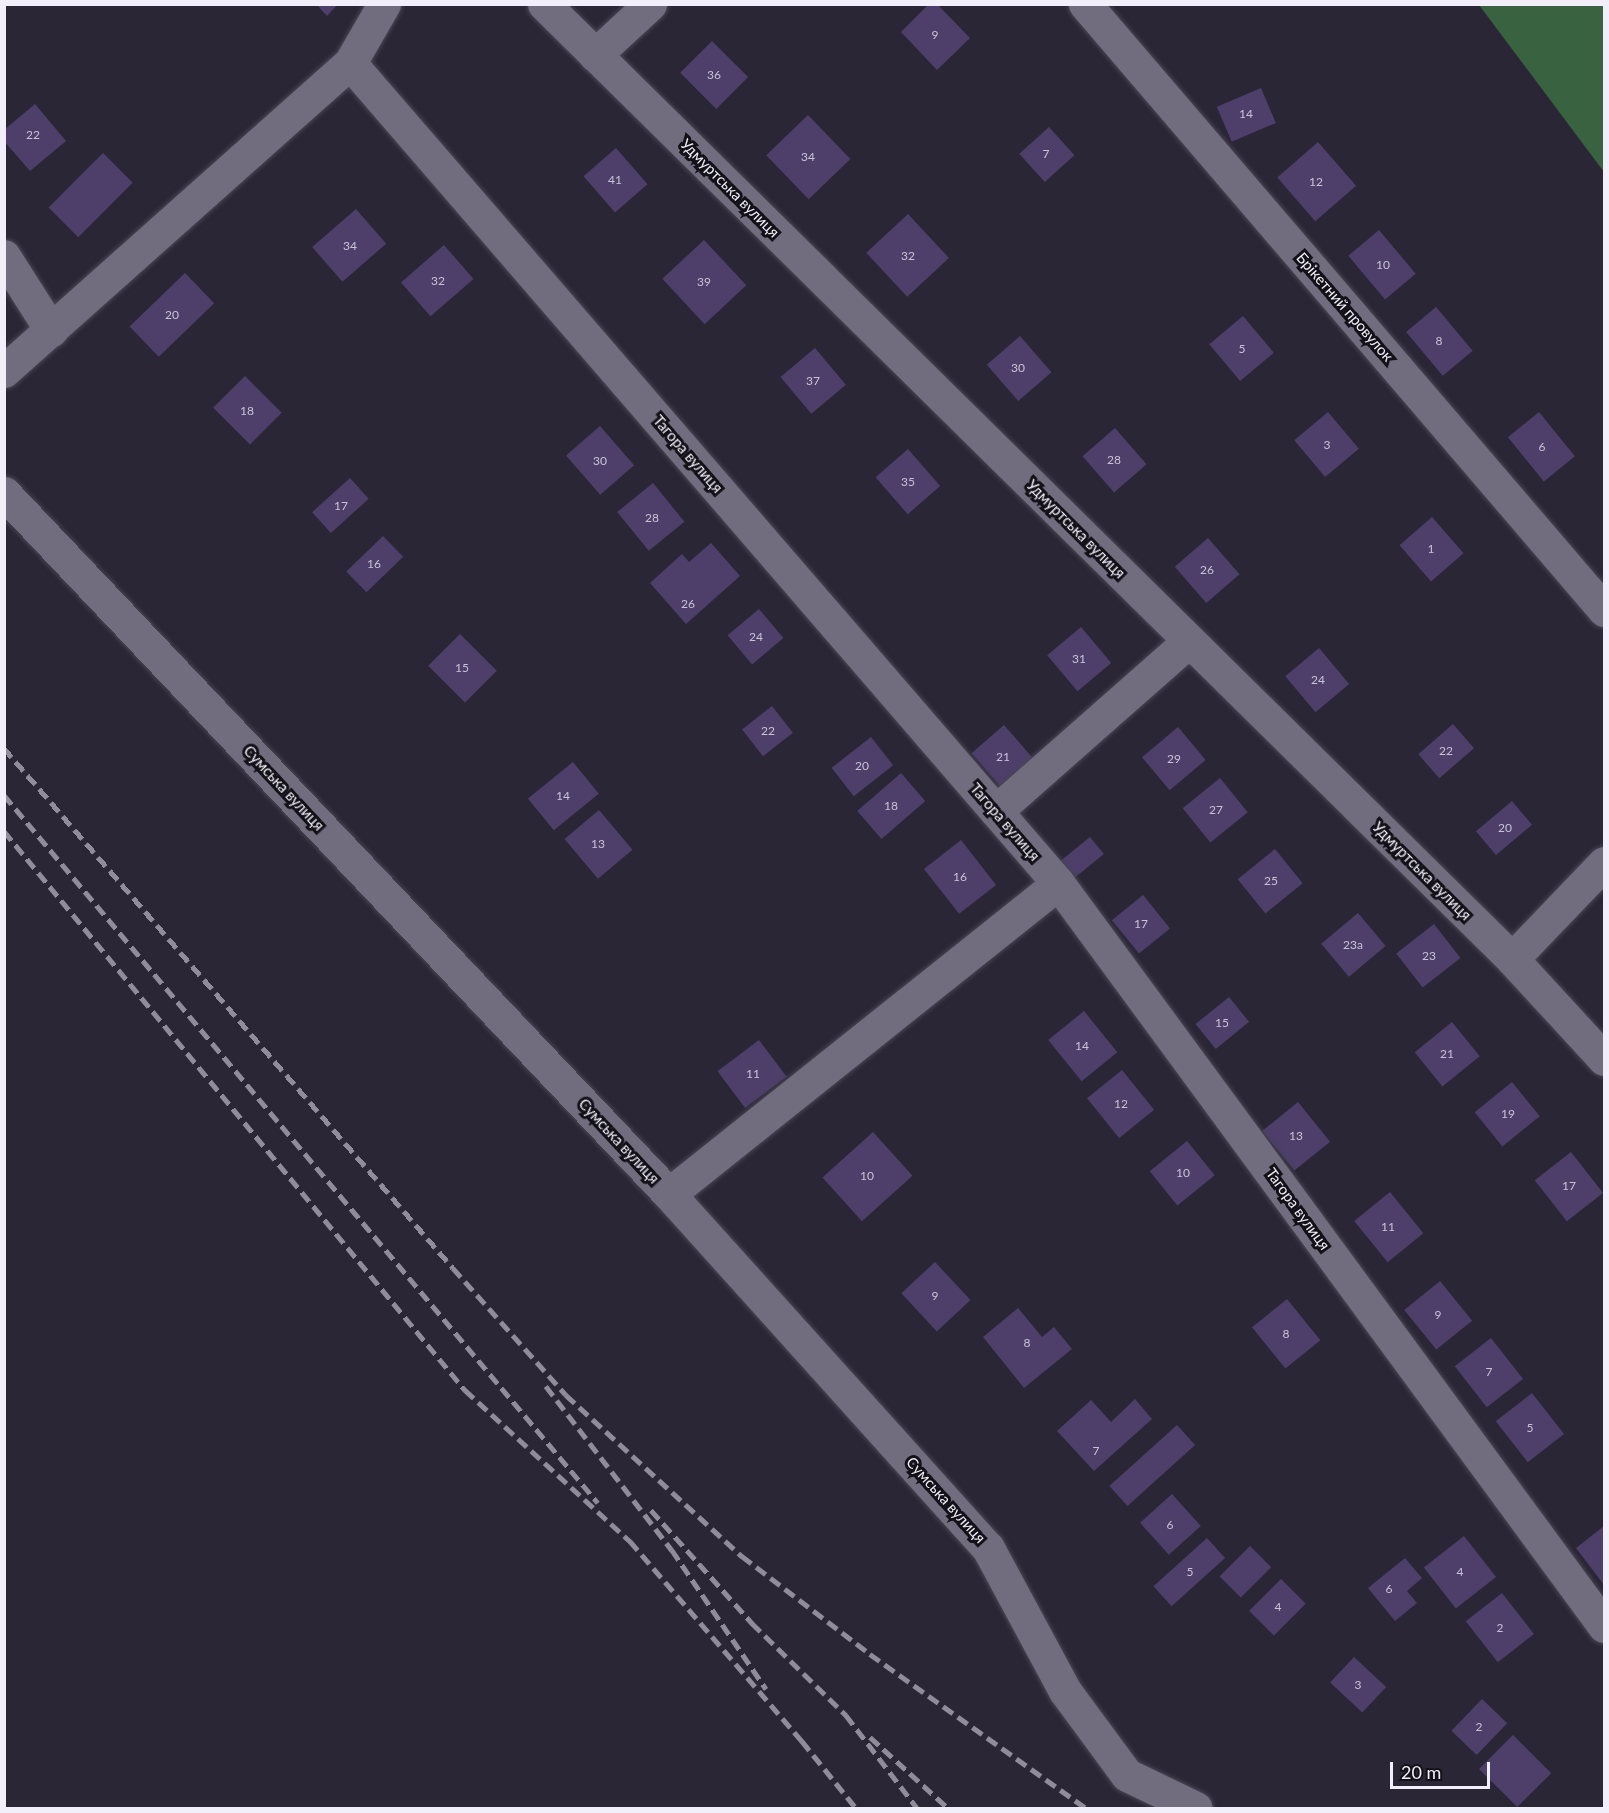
<!DOCTYPE html>
<meta charset="utf-8">
<style>
body{margin:0}
#map{position:relative;width:1609px;height:1813px;overflow:hidden;background:#2b2636;font-family:Lato,sans-serif}
div>[style]{position:absolute}
.forest>*{inset:0;background:#396240}
.building>*{inset:0;background:#4d3f6a;transform-origin:0 0}
.roads{filter:drop-shadow(0 0 2px #494552) drop-shadow(0 0 2px #494552)}
.minor>*{height:33px;margin:-16.5px;padding:0 16.5px;transform-origin:16.5px;border-radius:16.5px;background:#716c7e}
.rail>*{height:4.5px;margin-top:-2.25px;transform-origin:0;background:repeating-linear-gradient(90deg,#908c99 0 12px,transparent 0 18px)}
span{translate:-50% -50%;white-space:nowrap;text-align:center;line-height:1.15;-webkit-text-stroke:6px #131118;paint-order:stroke}
.number-label{font-size:12px;color:#c9c3d6}
.number-label span{-webkit-text-stroke-width:0}
.street-label{font-size:15px;color:#f2effa}
.frame{position:absolute;inset:0;border:6px solid #f2effa;pointer-events:none}
.scale{position:absolute;left:1390px;top:1762px;width:100px;height:27px;box-sizing:border-box;border:3px solid #f2effa;border-top:0;padding-left:8px;font-size:18px;line-height:21px;white-space:nowrap;color:#f2effa;-webkit-text-stroke:4px #131118;paint-order:stroke}
</style>
<div id="map">
<div class="forest">
<div style="clip-path:polygon(1479px 5px,1604px 5px,1604px 172px)"></div>
</div>
<div class="building">
<div style="clip-path:polygon(316px 4px,338px 4px,327px 16px)"></div>
<div style="clip-path:polygon(929px 4px,937px 4px,970px 38px,937px 70px,901px 32px)"></div>
<div style="left:712px;top:41px;width:51px;height:45px;rotate:45deg"></div>
<div style="left:1261px;top:88px;width:38px;height:48px;rotate:67deg"></div>
<div style="clip-path:polygon(35px 104px,66px 141px,30px 171px,4px 141px,4px 130px)"></div>
<div style="left:808px;top:115px;width:61px;height:58px;rotate:46deg"></div>
<div style="left:1049px;top:127px;width:38px;height:40px;rotate:48deg"></div>
<div style="left:1318px;top:142px;width:58px;height:54px;rotate:49deg"></div>
<div style="left:616px;top:148px;width:48px;height:43px;rotate:49deg"></div>
<div style="left:103px;top:153px;width:42px;height:77px;rotate:45deg"></div>
<div style="left:356px;top:209px;width:46px;height:58px;rotate:49deg"></div>
<div style="left:908px;top:214px;width:60px;height:57px;rotate:47deg"></div>
<div style="left:1379px;top:230px;width:57px;height:40px;rotate:50deg"></div>
<div style="left:704px;top:240px;width:62px;height:57px;rotate:47deg"></div>
<div style="left:444px;top:245px;width:45px;height:57px;rotate:49deg"></div>
<div style="left:185px;top:273px;width:42px;height:77px;rotate:46deg"></div>
<div style="left:1436px;top:307px;width:57px;height:39px;rotate:50deg"></div>
<div style="left:1243px;top:316px;width:48px;height:44px;rotate:50deg"></div>
<div style="left:1020px;top:336px;width:48px;height:44px;rotate:49deg"></div>
<div style="left:815px;top:348px;width:48px;height:45px;rotate:50deg"></div>
<div style="left:245px;top:376px;width:52px;height:45px;rotate:45deg"></div>
<div style="left:1328px;top:412px;width:48px;height:44px;rotate:50deg"></div>
<div style="left:1539px;top:412px;width:57px;height:40px;rotate:51deg"></div>
<div style="left:600px;top:426px;width:52px;height:45px;rotate:49deg"></div>
<div style="left:1115px;top:428px;width:48px;height:43px;rotate:49deg"></div>
<div style="left:908px;top:449px;width:49px;height:43px;rotate:49deg"></div>
<div style="left:350px;top:478px;width:28px;height:51px;rotate:48deg"></div>
<div style="left:653px;top:483px;width:50px;height:46px;rotate:51deg"></div>
<div style="left:1432px;top:517px;width:48px;height:43px;rotate:49deg"></div>
<div style="left:383px;top:536px;width:29px;height:51px;rotate:46deg"></div>
<div style="left:1208px;top:538px;width:48px;height:44px;rotate:49deg"></div>
<div style="clip-path:polygon(711px 543px,740px 576px,686px 624px,650px 583px,682px 554px,689px 562px)"></div>
<div style="left:759px;top:609px;width:38px;height:41px;rotate:50deg"></div>
<div style="left:1081px;top:627px;width:47px;height:44px;rotate:50deg"></div>
<div style="left:460px;top:634px;width:52px;height:45px;rotate:45deg"></div>
<div style="left:1319px;top:648px;width:47px;height:44px;rotate:50deg"></div>
<div style="left:772px;top:706px;width:34px;height:38px;rotate:52deg"></div>
<div style="left:1453px;top:724px;width:32px;height:46px;rotate:49deg"></div>
<div style="left:1004px;top:725px;width:48px;height:43px;rotate:49deg"></div>
<div style="left:1178px;top:727px;width:43px;height:47px;rotate:50deg"></div>
<div style="left:871px;top:737px;width:36px;height:50px;rotate:52deg"></div>
<div style="left:573px;top:762px;width:41px;height:58px;rotate:51deg"></div>
<div style="left:901px;top:773px;width:37px;height:58px;rotate:49deg"></div>
<div style="left:1220px;top:778px;width:44px;height:48px;rotate:51deg"></div>
<div style="left:1512px;top:801px;width:31px;height:47px;rotate:50deg"></div>
<div style="left:599px;top:810px;width:52px;height:45px;rotate:50deg"></div>
<div style="left:1090px;top:837px;width:22px;height:43px;rotate:51deg"></div>
<div style="left:961px;top:840px;width:57px;height:47px;rotate:52deg"></div>
<div style="left:1275px;top:849px;width:44px;height:48px;rotate:51deg"></div>
<div style="left:1143px;top:895px;width:43px;height:40px;rotate:51deg"></div>
<div style="left:1358px;top:913px;width:43px;height:48px;rotate:50deg"></div>
<div style="left:1434px;top:924px;width:43px;height:48px;rotate:52deg"></div>
<div style="left:1229px;top:997px;width:32px;height:43px;rotate:51deg"></div>
<div style="left:1084px;top:1011px;width:53px;height:46px;rotate:51deg"></div>
<div style="left:1452px;top:1022px;width:44px;height:48px;rotate:51deg"></div>
<div style="left:759px;top:1040px;width:46px;height:52px;rotate:53deg"></div>
<div style="left:1122px;top:1070px;width:51px;height:45px;rotate:51deg"></div>
<div style="left:1512px;top:1082px;width:44px;height:48px;rotate:51deg"></div>
<div style="left:1298px;top:1102px;width:51px;height:46px;rotate:51deg"></div>
<div style="left:873px;top:1132px;width:59px;height:68px;rotate:48deg"></div>
<div style="left:1187px;top:1141px;width:44px;height:48px;rotate:51deg"></div>
<div style="left:1571px;top:1152px;width:52px;height:46px;rotate:52deg"></div>
<div style="left:1390px;top:1192px;width:53px;height:46px;rotate:51deg"></div>
<div style="left:935px;top:1262px;width:52px;height:46px;rotate:47deg"></div>
<div style="left:1440px;top:1281px;width:51px;height:46px;rotate:51deg"></div>
<div style="left:1287px;top:1299px;width:53px;height:45px;rotate:51deg"></div>
<div style="clip-path:polygon(1018px 1308px,1042px 1337px,1054px 1327px,1072px 1349px,1024px 1388px,983px 1337px)"></div>
<div style="left:1491px;top:1338px;width:52px;height:46px;rotate:52deg"></div>
<div style="left:1532px;top:1393px;width:52px;height:46px;rotate:52deg"></div>
<div style="clip-path:polygon(1135px 1399px,1152px 1419px,1094px 1471px,1057px 1431px,1091px 1400px,1111px 1422px)"></div>
<div style="left:1177px;top:1425px;width:27px;height:91px;rotate:48deg"></div>
<div style="left:1172px;top:1494px;width:43px;height:43px;rotate:48deg"></div>
<div style="clip-path:polygon(1604px 1526px,1604px 1585px,1576px 1548px)"></div>
<div style="left:1464px;top:1536px;width:52px;height:51px;rotate:52deg"></div>
<div style="left:1207px;top:1538px;width:27px;height:72px;rotate:48deg"></div>
<div style="left:1250px;top:1546px;width:30px;height:43px;rotate:45deg"></div>
<div style="clip-path:polygon(1405px 1558px,1422px 1578px,1407px 1591px,1417px 1603px,1395px 1621px,1368px 1588px)"></div>
<div style="left:1281px;top:1579px;width:35px;height:45px;rotate:45deg"></div>
<div style="left:1502px;top:1593px;width:52px;height:46px;rotate:52deg"></div>
<div style="left:1354px;top:1657px;width:44px;height:35px;rotate:43deg"></div>
<div style="left:1482px;top:1699px;width:35px;height:44px;rotate:44deg"></div>
<div style="left:1513px;top:1735px;width:54px;height:48px;rotate:45deg"></div>
</div>
<div class="roads">
<div class="minor">
<div style="left:544px;top:4px;width:1360px;rotate:44.61deg"></div>
<div style="left:1512px;top:959px;width:136px;rotate:47.4deg"></div>
<div style="left:1085px;top:4px;width:798px;rotate:49.42deg"></div>
<div style="left:595px;top:55px;width:75px;rotate:-42.8deg"></div>
<div style="left:350px;top:63px;width:1083px;rotate:49.19deg"></div>
<div style="left:1058px;top:883px;width:922px;rotate:53.69deg"></div>
<div style="left:4px;top:256px;width:88px;rotate:57.6deg"></div>
<div style="left:4px;top:371px;width:463px;rotate:-41.7deg"></div>
<div style="left:350px;top:63px;width:68px;rotate:-60deg"></div>
<div style="left:4px;top:493px;width:966px;rotate:46.51deg"></div>
<div style="left:669px;top:1194px;width:477px;rotate:48deg"></div>
<div style="left:988px;top:1548px;width:162px;rotate:61.7deg"></div>
<div style="left:1065px;top:1691px;width:104px;rotate:53.6deg"></div>
<div style="left:1127px;top:1775px;width:76px;rotate:25.6deg"></div>
<div style="left:996px;top:811px;width:257px;rotate:-41.4deg"></div>
<div style="left:1512px;top:959px;width:133px;rotate:-46.2deg"></div>
<div style="left:669px;top:1194px;width:498px;rotate:-38.6deg"></div>
</div>
</div>
<div class="rail">
<div style="left:4px;top:748px;width:687px;rotate:49.19deg"></div>
<div style="left:453px;top:1268px;width:170px;rotate:48.3deg"></div>
<div style="left:566px;top:1395px;width:239px;rotate:42.5deg"></div>
<div style="left:742px;top:1556px;width:161px;rotate:37.4deg"></div>
<div style="left:870px;top:1654px;width:265px;rotate:35.5deg"></div>
<div style="left:4px;top:795px;width:924px;rotate:50deg"></div>
<div style="left:4px;top:831px;width:725px;rotate:50.49deg"></div>
<div style="left:465px;top:1390px;width:224px;rotate:42.5deg"></div>
<div style="left:630px;top:1541px;width:264px;rotate:49.3deg"></div>
<div style="left:802px;top:1741px;width:86px;rotate:51.1deg"></div>
<div style="left:546px;top:1386px;width:207px;rotate:52.5deg"></div>
<div style="left:672px;top:1550px;width:168px;rotate:55.9deg"></div>
<div style="left:651px;top:1510px;width:152px;rotate:48.2deg"></div>
<div style="left:752px;top:1623px;width:132px;rotate:44.4deg"></div>
<div style="left:846px;top:1715px;width:117px;rotate:52.6deg"></div>
<div style="left:870px;top:1737px;width:105px;rotate:42.3deg"></div>
</div>
<div class="number-label">
<span style="left:935px;top:35px">9</span>
<span style="left:714px;top:75px">36</span>
<span style="left:1246px;top:114px">14</span>
<span style="left:33px;top:135px">22</span>
<span style="left:1046px;top:154px">7</span>
<span style="left:808px;top:157px">34</span>
<span style="left:615px;top:180px">41</span>
<span style="left:1316px;top:182px">12</span>
<span style="left:350px;top:246px">34</span>
<span style="left:908px;top:256px">32</span>
<span style="left:1383px;top:265px">10</span>
<span style="left:438px;top:281px">32</span>
<span style="left:704px;top:282px">39</span>
<span style="left:172px;top:315px">20</span>
<span style="left:1439px;top:341px">8</span>
<span style="left:1242px;top:349px">5</span>
<span style="left:1018px;top:368px">30</span>
<span style="left:813px;top:381px">37</span>
<span style="left:247px;top:411px">18</span>
<span style="left:1327px;top:445px">3</span>
<span style="left:1542px;top:447px">6</span>
<span style="left:1114px;top:460px">28</span>
<span style="left:600px;top:461px">30</span>
<span style="left:908px;top:482px">35</span>
<span style="left:341px;top:506px">17</span>
<span style="left:652px;top:518px">28</span>
<span style="left:1431px;top:549px">1</span>
<span style="left:374px;top:564px">16</span>
<span style="left:1207px;top:570px">26</span>
<span style="left:688px;top:604px">26</span>
<span style="left:756px;top:637px">24</span>
<span style="left:1079px;top:659px">31</span>
<span style="left:462px;top:668px">15</span>
<span style="left:1318px;top:680px">24</span>
<span style="left:768px;top:731px">22</span>
<span style="left:1446px;top:751px">22</span>
<span style="left:1003px;top:757px">21</span>
<span style="left:1174px;top:759px">29</span>
<span style="left:862px;top:766px">20</span>
<span style="left:563px;top:796px">14</span>
<span style="left:891px;top:806px">18</span>
<span style="left:1216px;top:810px">27</span>
<span style="left:1505px;top:828px">20</span>
<span style="left:598px;top:844px">13</span>
<span style="left:960px;top:877px">16</span>
<span style="left:1271px;top:881px">25</span>
<span style="left:1141px;top:924px">17</span>
<span style="left:1353px;top:945px">23а</span>
<span style="left:1429px;top:956px">23</span>
<span style="left:1222px;top:1023px">15</span>
<span style="left:1082px;top:1046px">14</span>
<span style="left:1447px;top:1054px">21</span>
<span style="left:753px;top:1074px">11</span>
<span style="left:1121px;top:1104px">12</span>
<span style="left:1508px;top:1114px">19</span>
<span style="left:1296px;top:1136px">13</span>
<span style="left:1183px;top:1173px">10</span>
<span style="left:867px;top:1176px">10</span>
<span style="left:1569px;top:1186px">17</span>
<span style="left:1388px;top:1227px">11</span>
<span style="left:935px;top:1296px">9</span>
<span style="left:1438px;top:1315px">9</span>
<span style="left:1286px;top:1334px">8</span>
<span style="left:1027px;top:1343px">8</span>
<span style="left:1489px;top:1372px">7</span>
<span style="left:1530px;top:1428px">5</span>
<span style="left:1096px;top:1451px">7</span>
<span style="left:1170px;top:1525px">6</span>
<span style="left:1190px;top:1572px">5</span>
<span style="left:1460px;top:1572px">4</span>
<span style="left:1389px;top:1589px">6</span>
<span style="left:1278px;top:1607px">4</span>
<span style="left:1500px;top:1628px">2</span>
<span style="left:1358px;top:1685px">3</span>
<span style="left:1479px;top:1727px">2</span>
</div>
<div class="street-label">
<span style="left:730px;top:188px;rotate:45deg">Удмуртська вулиця</span>
<span style="left:1345px;top:307px;rotate:49deg">Брiкетний провулок</span>
<span style="left:688px;top:454px;rotate:49deg">Тагора вулиця</span>
<span style="left:1076px;top:529px;rotate:45deg">Удмуртська вулиця</span>
<span style="left:284px;top:788px;rotate:47deg">Сумська вулиця</span>
<span style="left:1005px;top:822px;rotate:49deg">Тагора вулиця</span>
<span style="left:1422px;top:871px;rotate:45deg">Удмуртська вулиця</span>
<span style="left:619px;top:1141px;rotate:47deg">Сумська вулиця</span>
<span style="left:1298px;top:1209px;rotate:54deg">Тагора вулиця</span>
<span style="left:946px;top:1500px;rotate:48deg">Сумська вулиця</span>
</div>
<div class="frame"></div>
<div class="scale">20 m</div>
</div>
